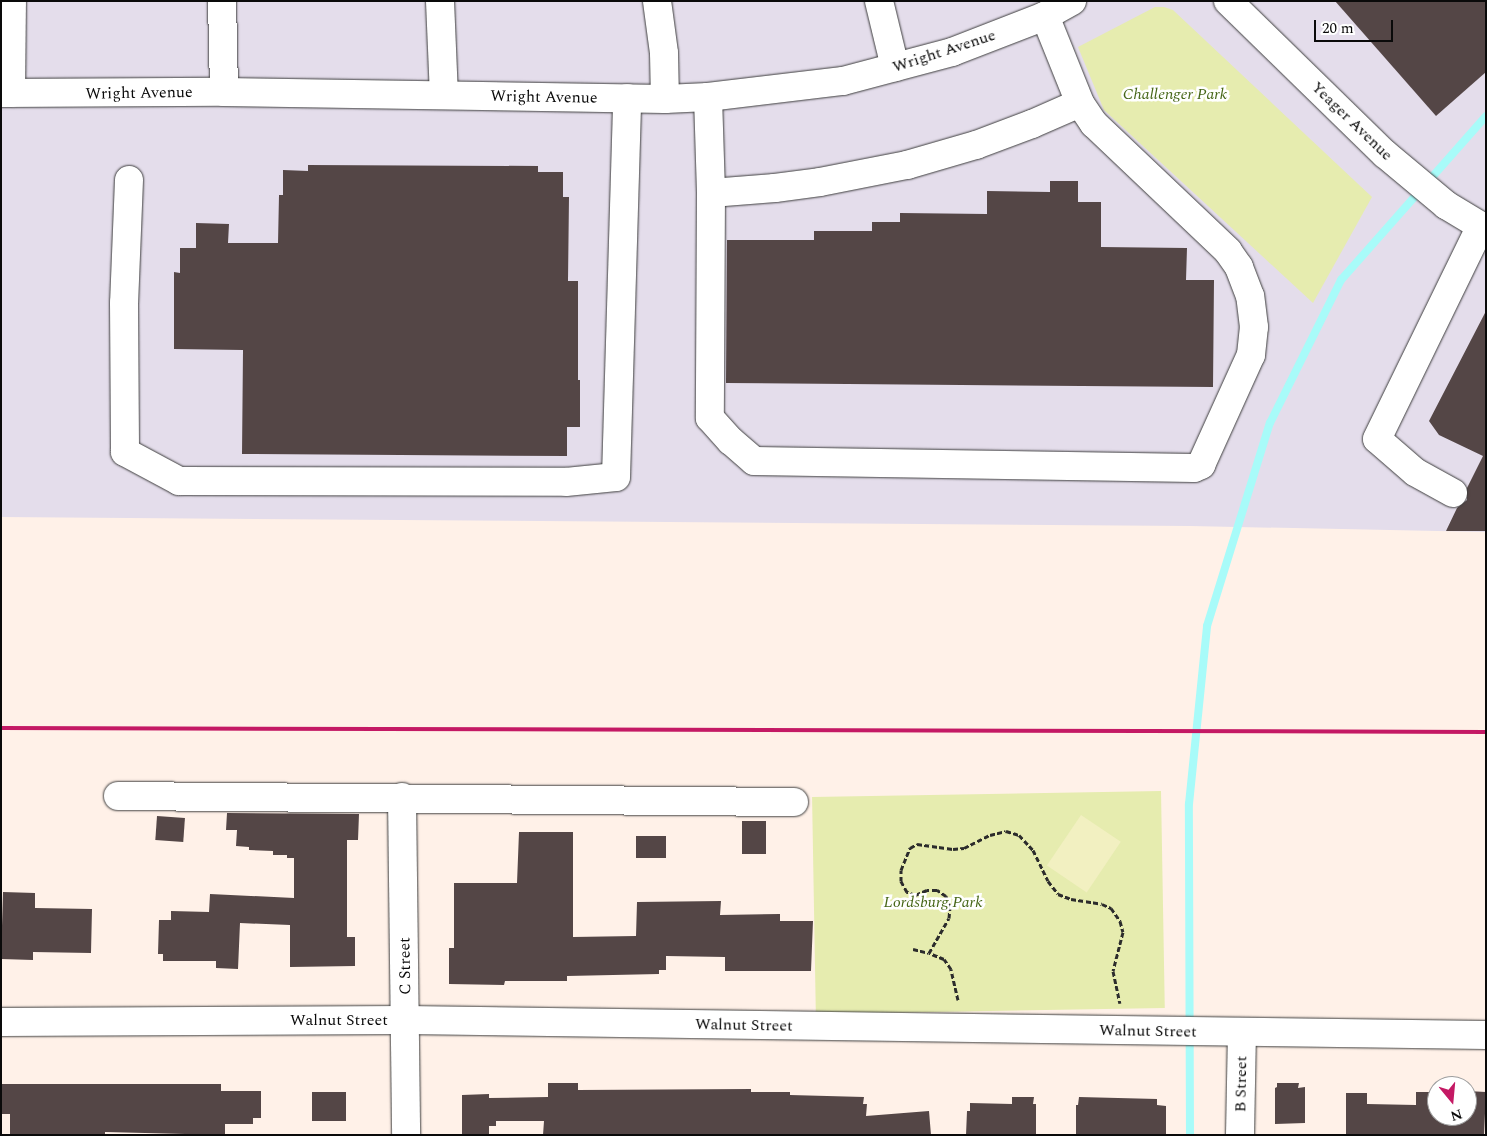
<!DOCTYPE html>
<style>
body{margin:0}
#map{position:relative;width:1487px;height:1136px;overflow:hidden;background:#fff1e8;font-family:Spectral,serif}
div>[style]{position:absolute}
.industrial>*{inset:0;background:#e4ddeb}
.green>*{inset:0;background:#e6ecaf;transform-origin:0 0}
.pitch>*{inset:0;background:#f2f0c1;transform-origin:0 0}
.stream>*{height:8px;margin:-4px;padding:0 4px;transform-origin:4px;border-radius:4px;background:#a8fbf9}
.building>*{inset:0;background:#544646;transform-origin:0 0}
.path>*{height:3px;margin-top:-1.5px;transform-origin:0;background:repeating-linear-gradient(90deg,#2c2c2c 0 5px,transparent 0 7.5px)}
.roads{filter:drop-shadow(0 0 1px #3d3d3d) drop-shadow(0 0 1px #3d3d3d)}
.minor>*{height:28px;margin:-14px;padding:0 14px;transform-origin:14px;border-radius:14px;background:#fff}
.rail>*{height:4px;margin:-2px;padding:0 2px;transform-origin:2px;border-radius:2px;background:#c41964}
span{translate:-50% -50%;white-space:nowrap;text-align:center;line-height:1.15;-webkit-text-stroke:5px #fff;paint-order:stroke}
.street-label{font-size:16px;color:#0a0a0a}
.park-label{font-size:16px;color:#466617;font-style:italic}
.frame{position:absolute;inset:0;border:2px solid #0a0a0a;pointer-events:none}
.north{position:absolute;left:1427px;top:1076px;width:50px;height:50px;box-sizing:border-box;background:#fff;border:1px solid #9d9d9d;border-radius:50%;rotate:163deg;font-size:14px;font-weight:700;line-height:20px;text-align:center;color:#0a0a0a}
.north::after{content:'';display:block;margin:auto;width:18px;height:22px;background:#c41964;clip-path:polygon(50% 0,100% 100%,50% 72%,0 100%)}
.scale{position:absolute;left:1314px;top:20px;width:79px;height:22px;box-sizing:border-box;border:2px solid #0a0a0a;border-top:0;padding-left:6px;font-size:15px;line-height:18px;white-space:nowrap;color:#0a0a0a;-webkit-text-stroke:4px #fff;paint-order:stroke}
</style>
<div id="map">
<div class="industrial">
<div style="clip-path:polygon(1px 1px,1486px 1px,1486px 532px,1190px 526px,1px 517px)"></div>
</div>
<div class="green">
<div style="clip-path:polygon(1155px 7px,1164px 7px,1173px 10px,1372px 197px,1313px 303px,1104px 110px,1078px 47px)"></div>
<div style="left:1161px;top:791px;width:217px;height:349px;rotate:89deg"></div>
</div>
<div class="pitch">
<div style="left:1081px;top:815px;width:48px;height:61px;rotate:34deg"></div>
</div>
<div class="stream">
<div style="left:1190px;top:1135px;width:331px;rotate:-90.2deg"></div>
<div style="left:1189px;top:804px;width:179px;rotate:-84.2deg"></div>
<div style="left:1207px;top:626px;width:213px;rotate:-72.8deg"></div>
<div style="left:1270px;top:423px;width:160px;rotate:-63.6deg"></div>
<div style="left:1341px;top:280px;width:219px;rotate:-48.5deg"></div>
</div>
<div class="building">
<div style="clip-path:polygon(1335px 1px,1486px 1px,1486px 72px,1436px 116px)"></div>
<div style="clip-path:polygon(308px 165px,538px 166px,538px 172px,563px 172px,563px 197px,569px 197px,568px 281px,578px 281px,578px 380px,580px 380px,580px 427px,567px 427px,567px 456px,242px 454px,243px 350px,174px 349px,174px 272px,180px 273px,180px 248px,196px 248px,196px 223px,229px 224px,228px 243px,278px 243px,279px 195px,283px 195px,283px 170px,308px 171px)"></div>
<div style="clip-path:polygon(1050px 181px,1078px 181px,1078px 202px,1101px 202px,1101px 247px,1187px 248px,1186px 280px,1214px 280px,1213px 387px,726px 383px,727px 240px,814px 240px,814px 231px,872px 231px,872px 222px,900px 222px,900px 213px,987px 214px,987px 191px,1050px 192px)"></div>
<div style="clip-path:polygon(1486px 311px,1486px 531px,1446px 531px,1457px 508px,1467px 500px,1467px 488px,1483px 456px,1439px 435px,1429px 421px)"></div>
<div style="clip-path:polygon(227px 813px,359px 814px,358px 840px,347px 840px,347px 937px,355px 937px,355px 966px,290px 967px,290px 925px,240px 923px,238px 969px,216px 968px,216px 961px,163px 961px,163px 954px,158px 954px,159px 920px,171px 920px,171px 911px,209px 912px,210px 894px,294px 898px,294px 858px,287px 858px,287px 855px,273px 855px,273px 851px,249px 850px,249px 847px,236px 846px,237px 830px,226px 830px)"></div>
<div style="left:157px;top:816px;width:28px;height:24px;rotate:4deg"></div>
<div style="left:742px;top:821px;width:24px;height:33px"></div>
<div style="clip-path:polygon(519px 832px,573px 832px,573px 937px,636px 936px,637px 902px,721px 901px,720px 915px,780px 914px,780px 921px,813px 921px,811px 971px,725px 971px,725px 957px,666px 956px,666px 970px,659px 970px,659px 974px,567px 976px,567px 981px,505px 981px,504px 985px,449px 984px,449px 948px,454px 948px,454px 883px,517px 883px)"></div>
<div style="left:636px;top:836px;width:30px;height:22px"></div>
<div style="clip-path:polygon(3px 892px,35px 893px,35px 908px,92px 909px,91px 953px,33px 952px,33px 960px,1px 959px)"></div>
<div style="clip-path:polygon(548px 1083px,578px 1083px,578px 1090px,751px 1089px,751px 1092px,790px 1092px,790px 1095px,864px 1097px,863px 1104px,867px 1104px,866px 1116px,929px 1111px,931px 1135px,543px 1135px,544px 1121px,496px 1121px,496px 1126px,489px 1126px,489px 1135px,462px 1135px,462px 1095px,489px 1094px,489px 1098px,548px 1097px)"></div>
<div style="clip-path:polygon(1277px 1083px,1299px 1083px,1298px 1088px,1305px 1087px,1305px 1123px,1275px 1124px,1275px 1088px,1277px 1087px)"></div>
<div style="clip-path:polygon(1px 1084px,221px 1084px,221px 1091px,261px 1091px,261px 1118px,253px 1118px,253px 1124px,225px 1124px,225px 1135px,105px 1132px,105px 1135px,10px 1135px,10px 1114px,1px 1114px)"></div>
<div style="clip-path:polygon(1467px 1091px,1486px 1092px,1484px 1135px,1346px 1135px,1346px 1093px,1367px 1093px,1367px 1104px,1416px 1105px,1416px 1092px,1437px 1092px,1437px 1116px,1467px 1116px)"></div>
<div style="left:312px;top:1092px;width:34px;height:29px"></div>
<div style="clip-path:polygon(1012px 1097px,1034px 1097px,1033px 1104px,1036px 1104px,1036px 1135px,966px 1135px,967px 1111px,970px 1111px,970px 1103px,1012px 1104px)"></div>
<div style="clip-path:polygon(1079px 1097px,1157px 1099px,1157px 1105px,1166px 1106px,1166px 1135px,1076px 1135px,1076px 1105px,1078px 1105px)"></div>
</div>
<div class="path">
<div style="left:913px;top:949px;width:16px;rotate:14deg"></div>
<div style="left:958px;top:1000px;width:32px;rotate:-103deg"></div>
<div style="left:951px;top:969px;width:12px;rotate:-125deg"></div>
<div style="left:944px;top:959px;width:16px;rotate:-158deg"></div>
<div style="left:929px;top:953px;width:40px;rotate:-60.3deg"></div>
<div style="left:949px;top:918px;width:11px;rotate:-85deg"></div>
<div style="left:950px;top:907px;width:12px;rotate:-110deg"></div>
<div style="left:946px;top:896px;width:11px;rotate:-146deg"></div>
<div style="left:937px;top:890px;width:10px;rotate:180deg"></div>
<div style="left:927px;top:890px;width:13px;rotate:157deg"></div>
<div style="left:915px;top:895px;width:9px;rotate:-159deg"></div>
<div style="left:907px;top:892px;width:13px;rotate:-119deg"></div>
<div style="left:901px;top:881px;width:11px;rotate:-90deg"></div>
<div style="left:901px;top:870px;width:24px;rotate:-68deg"></div>
<div style="left:910px;top:848px;width:8px;rotate:-30deg"></div>
<div style="left:917px;top:844px;width:36px;rotate:8deg"></div>
<div style="left:953px;top:849px;width:11px;rotate:-5deg"></div>
<div style="left:964px;top:848px;width:29px;rotate:-27deg"></div>
<div style="left:990px;top:835px;width:16px;rotate:-14deg"></div>
<div style="left:1006px;top:831px;width:14px;rotate:17deg"></div>
<div style="left:1019px;top:835px;width:21px;rotate:47deg"></div>
<div style="left:1033px;top:850px;width:34px;rotate:64deg"></div>
<div style="left:1048px;top:881px;width:16px;rotate:52deg"></div>
<div style="left:1058px;top:894px;width:14px;rotate:21deg"></div>
<div style="left:1071px;top:899px;width:31px;rotate:9deg"></div>
<div style="left:1102px;top:904px;width:10px;rotate:24deg"></div>
<div style="left:1111px;top:908px;width:16px;rotate:55deg"></div>
<div style="left:1120px;top:921px;width:11px;rotate:75deg"></div>
<div style="left:1123px;top:932px;width:40px;rotate:104.4deg"></div>
<div style="left:1113px;top:971px;width:33px;rotate:78deg"></div>
</div>
<div class="roads">
<div class="minor">
<div style="left:222px;top:1px;width:91px;rotate:88.7deg"></div>
<div style="left:440px;top:1px;width:94px;rotate:87.6deg"></div>
<div style="left:657px;top:1px;width:52px;rotate:82.3deg"></div>
<div style="left:664px;top:53px;width:46px;rotate:88.8deg"></div>
<div style="left:879px;top:1px;width:68px;rotate:76.4deg"></div>
<div style="left:1228px;top:1px;width:219px;rotate:44.3deg"></div>
<div style="left:1385px;top:154px;width:80px;rotate:39.9deg"></div>
<div style="left:1446px;top:205px;width:47px;rotate:31deg"></div>
<div style="left:1px;top:93px;width:223px;rotate:-0.3deg"></div>
<div style="left:224px;top:92px;width:441px;rotate:0.9deg"></div>
<div style="left:665px;top:99px;width:43px;rotate:-2.7deg"></div>
<div style="left:708px;top:97px;width:136px;rotate:-6.8deg"></div>
<div style="left:843px;top:81px;width:113px;rotate:-14.9deg"></div>
<div style="left:952px;top:52px;width:100px;rotate:-21.2deg"></div>
<div style="left:1045px;top:16px;width:31px;rotate:-29deg"></div>
<div style="left:11px;top:93px;width:92px;rotate:-89.4deg"></div>
<div style="left:708px;top:97px;width:96px;rotate:88.2deg"></div>
<div style="left:711px;top:193px;width:225px;rotate:90.3deg"></div>
<div style="left:710px;top:418px;width:31px;rotate:48deg"></div>
<div style="left:731px;top:441px;width:30px;rotate:41deg"></div>
<div style="left:754px;top:461px;width:440px;rotate:0.9deg"></div>
<div style="left:1194px;top:468px;width:8px;rotate:-23deg"></div>
<div style="left:1201px;top:465px;width:121px;rotate:-65.6deg"></div>
<div style="left:1251px;top:355px;width:28px;rotate:-84deg"></div>
<div style="left:1254px;top:327px;width:31px;rotate:-97deg"></div>
<div style="left:1250px;top:296px;width:31px;rotate:-111deg"></div>
<div style="left:1239px;top:267px;width:19px;rotate:-125deg"></div>
<div style="left:1228px;top:251px;width:185px;rotate:-136.5deg"></div>
<div style="left:1094px;top:124px;width:25px;rotate:-124deg"></div>
<div style="left:1080px;top:103px;width:94px;rotate:-111.9deg"></div>
<div style="left:129px;top:180px;width:123px;rotate:92.3deg"></div>
<div style="left:124px;top:303px;width:149px;rotate:89.6deg"></div>
<div style="left:125px;top:452px;width:61px;rotate:28.2deg"></div>
<div style="left:179px;top:481px;width:387px;rotate:0.1deg"></div>
<div style="left:566px;top:482px;width:50px;rotate:-5.7deg"></div>
<div style="left:616px;top:477px;width:379px;rotate:-88.3deg"></div>
<div style="left:711px;top:193px;width:64px;rotate:-4.5deg"></div>
<div style="left:775px;top:188px;width:45px;rotate:-7.6deg"></div>
<div style="left:820px;top:182px;width:89px;rotate:-11.1deg"></div>
<div style="left:907px;top:165px;width:72px;rotate:-16.2deg"></div>
<div style="left:976px;top:145px;width:60px;rotate:-20.6deg"></div>
<div style="left:1032px;top:124px;width:52px;rotate:-23.6deg"></div>
<div style="left:1453px;top:493px;width:43px;rotate:-151.1deg"></div>
<div style="left:1415px;top:472px;width:50px;rotate:-139deg"></div>
<div style="left:1377px;top:439px;width:237px;rotate:-64deg"></div>
<div style="left:118px;top:796px;width:676px;rotate:0.51deg"></div>
<div style="left:402px;top:797px;width:338px;rotate:89.3deg"></div>
<div style="left:1px;top:1022px;width:405px;rotate:-0.3deg"></div>
<div style="left:406px;top:1020px;width:1080px;rotate:0.8deg"></div>
<div style="left:1240px;top:1135px;width:103px;rotate:-88.9deg"></div>
</div>
</div>
<div class="rail">
<div style="left:1px;top:728px;width:1485px;rotate:0.15deg"></div>
</div>
<div class="street-label">
<span style="left:944px;top:51px;rotate:-18deg">Wright Avenue</span>
<span style="left:139px;top:93px;rotate:-1deg">Wright Avenue</span>
<span style="left:544px;top:97px;rotate:1deg">Wright Avenue</span>
<span style="left:1352px;top:121px;rotate:44deg">Yeager Avenue</span>
<span style="left:405px;top:966px;rotate:-91deg">C Street</span>
<span style="left:339px;top:1020px">Walnut Street</span>
<span style="left:744px;top:1025px;rotate:1deg">Walnut Street</span>
<span style="left:1148px;top:1031px;rotate:1deg">Walnut Street</span>
<span style="left:1241px;top:1084px;rotate:-89deg">B Street</span>
</div>
<div class="park-label">
<span style="left:1175px;top:94px">Challenger Park</span>
<span style="left:933px;top:902px">Lordsburg Park</span>
</div>
<div class="frame"></div>
<div class="north">N</div>
<div class="scale">20 m</div>
</div>
